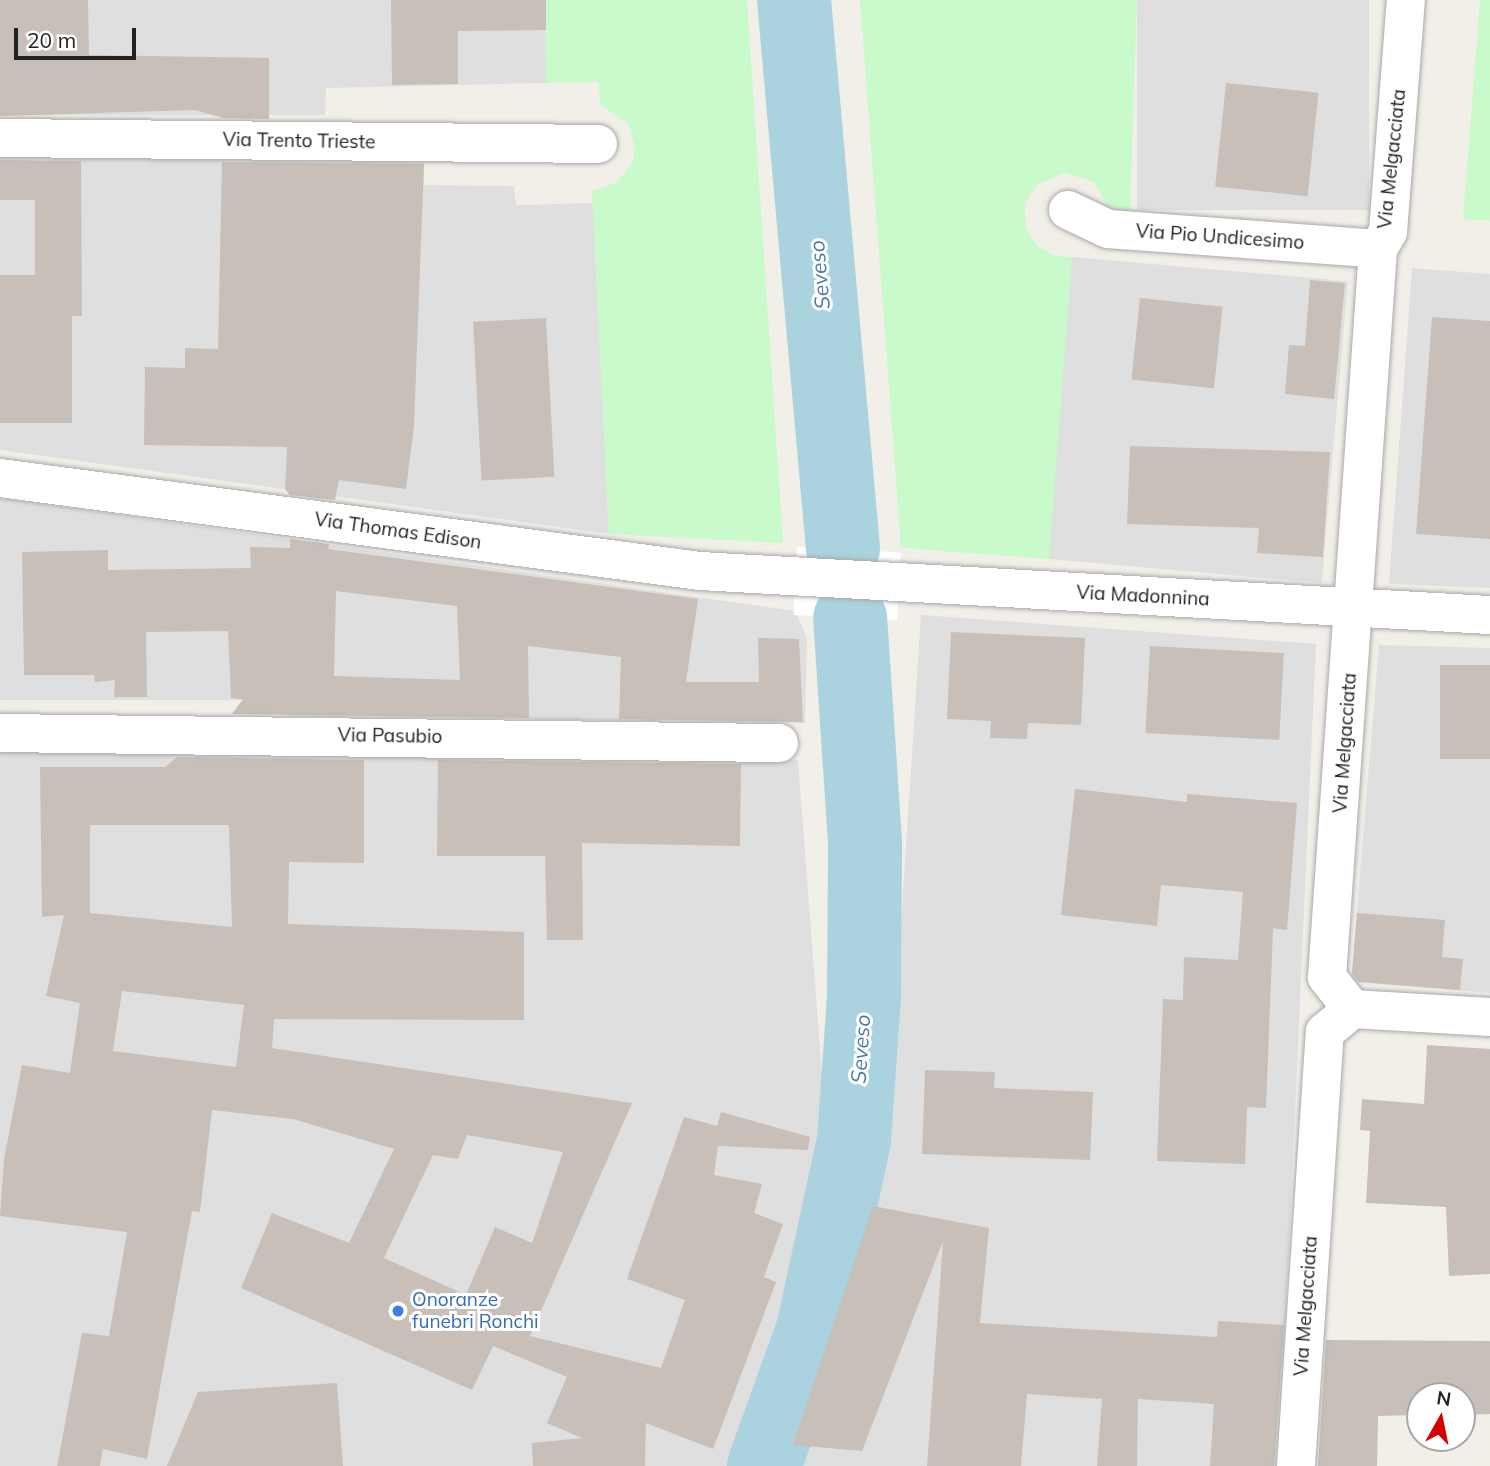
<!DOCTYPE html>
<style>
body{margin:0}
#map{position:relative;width:1490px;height:1466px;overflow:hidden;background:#f2efe9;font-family:Mulish,sans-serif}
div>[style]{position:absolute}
.residential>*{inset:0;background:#e0dfdf;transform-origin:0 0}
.park>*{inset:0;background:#c8facc}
.pier>*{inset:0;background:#fff;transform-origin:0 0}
.river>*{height:74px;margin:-37px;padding:0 37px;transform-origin:37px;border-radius:37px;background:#aad3df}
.building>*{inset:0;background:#c7bfb8;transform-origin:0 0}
.roads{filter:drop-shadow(0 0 2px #a9a9a9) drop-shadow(0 0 2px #a9a9a9)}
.minor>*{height:38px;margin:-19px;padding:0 19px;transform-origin:19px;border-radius:19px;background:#fff}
.dots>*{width:19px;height:19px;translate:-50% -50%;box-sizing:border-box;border:4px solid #fff;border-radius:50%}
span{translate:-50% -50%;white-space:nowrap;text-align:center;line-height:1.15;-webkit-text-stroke:6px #fff;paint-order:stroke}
.street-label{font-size:19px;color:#222}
.shop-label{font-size:19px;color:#366cbe}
.left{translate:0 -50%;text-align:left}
.water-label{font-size:21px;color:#4a7aab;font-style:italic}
.north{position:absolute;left:1406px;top:1382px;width:70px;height:70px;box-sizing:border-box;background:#fff;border:2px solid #a7a7a7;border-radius:50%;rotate:9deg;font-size:19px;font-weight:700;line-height:28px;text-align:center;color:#222}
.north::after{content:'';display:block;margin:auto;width:24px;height:32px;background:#d40000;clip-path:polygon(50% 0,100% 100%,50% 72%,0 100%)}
.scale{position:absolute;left:14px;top:28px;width:122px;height:32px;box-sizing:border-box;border:4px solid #222;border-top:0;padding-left:9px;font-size:21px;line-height:24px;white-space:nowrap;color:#222;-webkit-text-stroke:5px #fff;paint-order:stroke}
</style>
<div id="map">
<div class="residential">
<div style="clip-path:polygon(0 0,545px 0,546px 83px,326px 88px,325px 115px,0 115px)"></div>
<div style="left:1137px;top:0;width:232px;height:210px"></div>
<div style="clip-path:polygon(0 152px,424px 157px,424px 185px,514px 186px,516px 205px,593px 203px,609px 534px,0 450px)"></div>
<div style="left:1072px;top:257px;width:277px;height:303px;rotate:5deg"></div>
<div style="clip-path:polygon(1412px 268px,1490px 274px,1490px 588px,1389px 584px)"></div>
<div style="clip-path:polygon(0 498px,795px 611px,807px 638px,805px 723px,286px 716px,287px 700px,0 700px)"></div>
<div style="clip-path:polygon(921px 615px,1316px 644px,1279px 1466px,786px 1466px,885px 1171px)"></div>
<div style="clip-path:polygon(1379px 645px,1490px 648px,1490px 993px,1351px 982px)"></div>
<div style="clip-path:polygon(0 747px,798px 760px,827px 1141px,775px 1375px,736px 1466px,0 1466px)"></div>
</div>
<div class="park">
<div style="clip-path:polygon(545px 0,747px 0,783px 543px,609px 534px,592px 191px,616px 183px,632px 164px,635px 149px,629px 125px,601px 105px,598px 82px,546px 83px)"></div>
<div style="clip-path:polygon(860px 0,1137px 0,1130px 210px,1110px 211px,1094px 182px,1064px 173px,1037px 185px,1025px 203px,1026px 227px,1036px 245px,1055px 256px,1072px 257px,1049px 559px,901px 548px)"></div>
<div style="clip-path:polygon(1480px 0,1490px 0,1490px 221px,1463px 219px)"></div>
</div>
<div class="pier">
<div style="left:797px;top:547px;width:104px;height:68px;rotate:3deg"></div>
</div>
<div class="river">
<div style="left:794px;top:0;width:551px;rotate:84.9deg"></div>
<div style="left:764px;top:1466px;width:145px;rotate:-70.2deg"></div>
<div style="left:813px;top:1330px;width:194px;rotate:-77.8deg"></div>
<div style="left:854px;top:1140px;width:143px;rotate:-86deg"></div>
<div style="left:864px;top:997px;width:155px;rotate:-89.6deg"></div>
<div style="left:865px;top:842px;width:224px;rotate:-93.8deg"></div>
</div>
<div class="building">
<div style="clip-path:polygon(0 0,88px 0,89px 55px,269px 58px,269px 119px,223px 118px,195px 110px,0 116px)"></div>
<div style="clip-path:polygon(391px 0,546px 0,546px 30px,458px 31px,458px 84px,392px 85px)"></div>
<div style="left:1226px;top:83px;width:93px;height:104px;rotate:6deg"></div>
<div style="clip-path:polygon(0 160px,81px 161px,82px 316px,72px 316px,72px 423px,0 423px,0 275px,35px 275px,35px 200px,0 200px)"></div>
<div style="clip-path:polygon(222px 162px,424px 164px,414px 426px,406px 489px,339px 480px,335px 500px,290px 495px,285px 489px,287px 447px,144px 445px,145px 367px,185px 368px,185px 348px,218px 349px)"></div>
<div style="clip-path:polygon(1310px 280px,1345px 283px,1334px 399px,1285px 394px,1289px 345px,1305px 346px)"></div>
<div style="left:1140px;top:298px;width:83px;height:82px;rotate:6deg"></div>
<div style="clip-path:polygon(1432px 317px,1490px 321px,1490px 539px,1416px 534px)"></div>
<div style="left:546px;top:318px;width:159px;height:73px;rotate:87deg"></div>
<div style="clip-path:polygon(1130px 446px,1330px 452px,1323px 557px,1257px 553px,1259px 528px,1127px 524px)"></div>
<div style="clip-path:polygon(evenodd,290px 539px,329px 544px,328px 549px,698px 599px,686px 682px,759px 682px,758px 638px,799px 639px,803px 722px,619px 719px,621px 657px,528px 646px,529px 718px,232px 714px,243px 699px,231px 698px,228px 631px,146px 632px,147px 697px,114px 697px,115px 680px,95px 682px,94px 675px,24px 675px,22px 552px,108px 550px,108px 570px,251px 568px,250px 547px,290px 548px,290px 539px,336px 591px,457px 606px,460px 680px,334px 676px,336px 591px)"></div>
<div style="clip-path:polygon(951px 632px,1085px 638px,1081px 725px,1028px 723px,1027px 739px,990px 738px,991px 721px,947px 719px)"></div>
<div style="left:1150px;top:646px;width:134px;height:87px;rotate:3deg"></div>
<div style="left:1440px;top:665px;width:50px;height:94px"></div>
<div style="clip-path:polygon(evenodd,177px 757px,364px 760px,364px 863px,289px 862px,288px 924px,524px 932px,524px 1020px,274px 1019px,272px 1048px,632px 1103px,530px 1336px,661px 1368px,685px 1300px,627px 1279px,684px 1117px,717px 1126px,721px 1112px,810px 1137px,808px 1150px,718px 1146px,714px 1175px,762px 1184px,754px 1213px,783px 1224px,764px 1277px,776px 1282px,713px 1449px,646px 1423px,645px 1466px,533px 1466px,532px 1443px,582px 1438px,547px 1423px,567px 1377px,493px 1346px,472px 1390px,241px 1288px,272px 1213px,349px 1243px,394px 1149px,293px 1119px,212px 1110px,200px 1212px,192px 1211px,147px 1459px,103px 1449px,100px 1466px,57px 1466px,82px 1333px,109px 1336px,127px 1232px,0 1216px,4px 1159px,22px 1065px,70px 1073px,80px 1003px,46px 996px,64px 915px,42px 917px,40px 767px,165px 767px,177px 757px,90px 825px,229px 825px,232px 927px,90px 913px,90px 825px,177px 757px,122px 991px,244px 1005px,236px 1067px,113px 1051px,122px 991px,177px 757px,467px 1135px,563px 1152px,532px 1243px,495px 1227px,466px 1295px,384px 1258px,433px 1155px,458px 1159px,467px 1135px)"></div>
<div style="clip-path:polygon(438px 760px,741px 764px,740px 846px,582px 843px,583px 940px,547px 940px,545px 856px,437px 856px)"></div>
<div style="clip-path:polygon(1075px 789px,1187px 802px,1187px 794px,1297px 803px,1287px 930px,1273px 928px,1266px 1108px,1247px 1107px,1245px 1164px,1157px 1161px,1163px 999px,1183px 1000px,1184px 957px,1238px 960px,1243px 892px,1161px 885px,1157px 926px,1061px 915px)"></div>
<div style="clip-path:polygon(1357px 913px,1445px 920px,1442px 957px,1463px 959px,1460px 990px,1359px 982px,1352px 973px)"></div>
<div style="clip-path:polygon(1427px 1045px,1490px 1049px,1490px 1274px,1449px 1276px,1446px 1207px,1366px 1203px,1370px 1131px,1360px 1130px,1362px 1099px,1424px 1104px)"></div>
<div style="clip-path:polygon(925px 1070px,995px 1072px,994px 1088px,1093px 1092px,1090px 1160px,922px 1154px)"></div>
<div style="clip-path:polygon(873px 1206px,989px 1228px,980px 1323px,1217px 1337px,1218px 1321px,1284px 1325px,1274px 1466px,1210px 1466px,1214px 1404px,1138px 1399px,1137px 1466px,1097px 1466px,1102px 1399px,1027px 1394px,1021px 1466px,927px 1466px,943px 1241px,862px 1451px,793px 1445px)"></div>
<div style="clip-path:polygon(1326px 1340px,1490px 1341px,1490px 1414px,1462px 1415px,1462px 1396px,1420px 1396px,1420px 1415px,1378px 1416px,1377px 1466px,1318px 1466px)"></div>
<div style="clip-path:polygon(337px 1383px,343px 1466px,167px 1466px,198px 1392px)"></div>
</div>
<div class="roads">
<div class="minor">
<div style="left:0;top:138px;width:598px;rotate:0.57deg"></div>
<div style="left:1068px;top:210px;width:44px;rotate:25.4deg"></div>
<div style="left:1108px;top:229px;width:271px;rotate:4.2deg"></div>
<div style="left:0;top:478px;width:706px;rotate:7.57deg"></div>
<div style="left:700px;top:571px;width:791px;rotate:3.19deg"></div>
<div style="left:0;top:733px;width:779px;rotate:0.74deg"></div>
<div style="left:1352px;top:1009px;width:41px;rotate:-128deg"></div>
<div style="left:1327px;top:977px;width:730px;rotate:-85.99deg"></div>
<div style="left:1378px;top:249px;width:20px;rotate:-60deg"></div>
<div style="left:1388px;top:232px;width:233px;rotate:-85.6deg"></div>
<div style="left:1296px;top:1466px;width:435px;rotate:-86.2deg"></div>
<div style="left:1325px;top:1032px;width:35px;rotate:-40deg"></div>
<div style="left:1352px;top:1009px;width:138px;rotate:3.3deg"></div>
</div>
</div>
<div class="dots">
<div style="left:398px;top:1311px;background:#3f7fe0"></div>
</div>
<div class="street-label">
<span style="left:299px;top:141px;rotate:1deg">Via Trento Trieste</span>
<span style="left:1392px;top:159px;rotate:-84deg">Via Melgacciata</span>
<span style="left:1220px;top:237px;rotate:4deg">Via Pio Undicesimo</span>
<span style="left:398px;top:531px;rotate:8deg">Via Thomas Edison</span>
<span style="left:1143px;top:596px;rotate:3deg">Via Madonnina</span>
<span style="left:390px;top:736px;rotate:1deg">Via Pasubio</span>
<span style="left:1345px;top:743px;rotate:-86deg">Via Melgacciata</span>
<span style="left:1306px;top:1306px;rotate:-86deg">Via Melgacciata</span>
</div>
<div class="shop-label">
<span class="left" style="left:412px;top:1311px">Onoranze<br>funebri Ronchi</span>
</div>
<div class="water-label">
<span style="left:819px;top:275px;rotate:-95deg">Seveso</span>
<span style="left:860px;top:1049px;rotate:-86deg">Seveso</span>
</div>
<div class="north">N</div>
<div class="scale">20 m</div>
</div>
